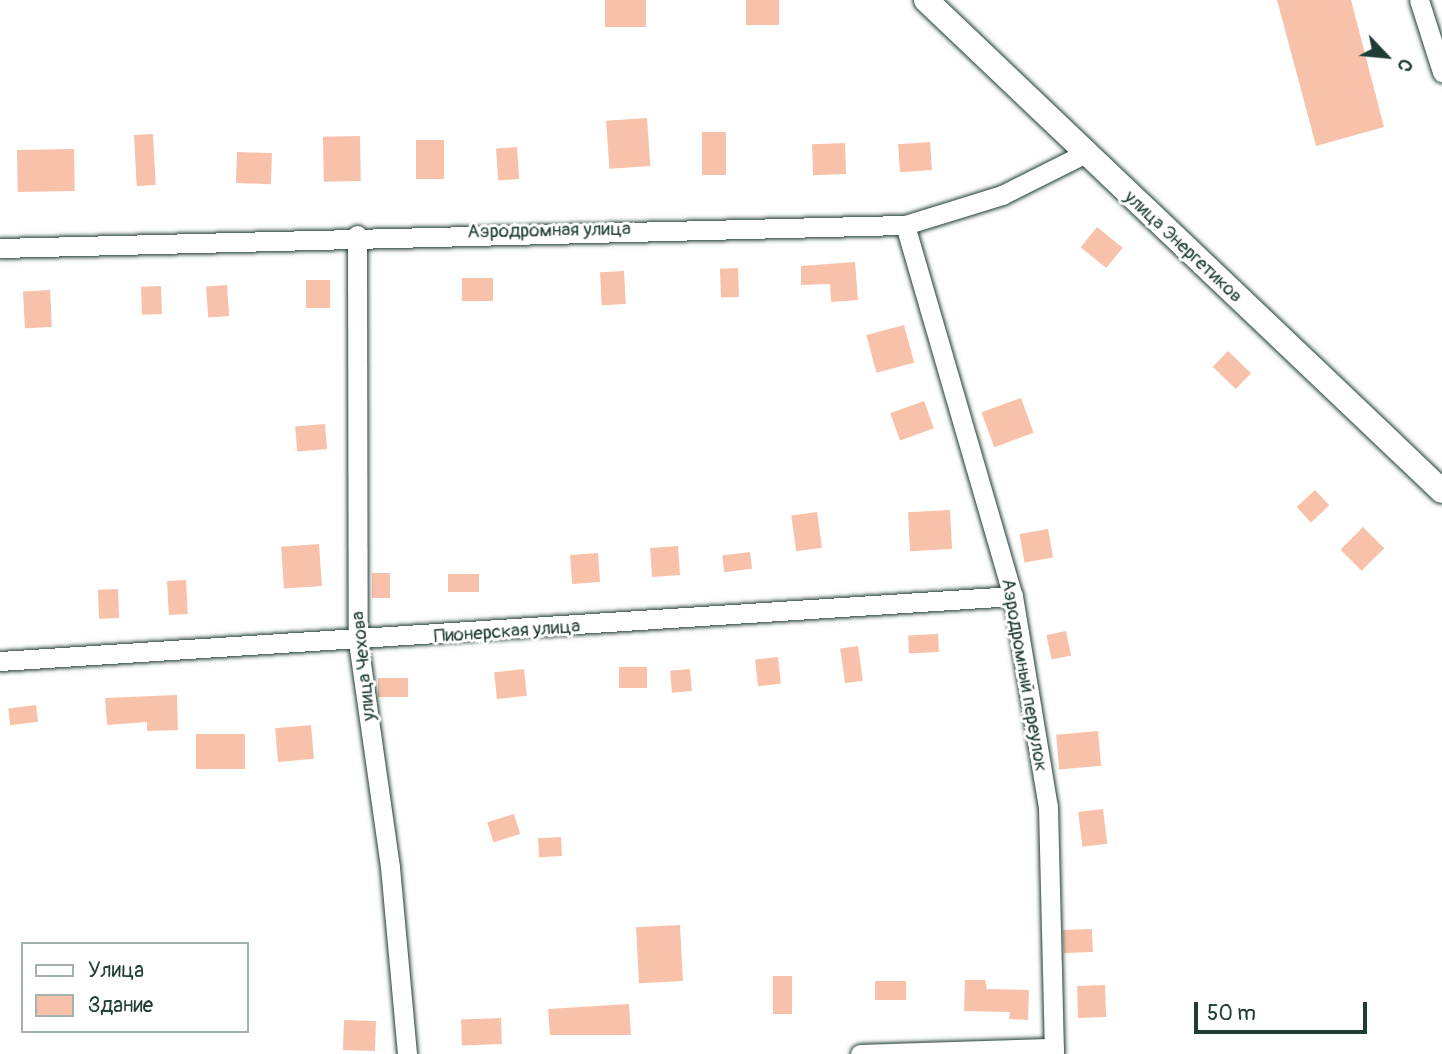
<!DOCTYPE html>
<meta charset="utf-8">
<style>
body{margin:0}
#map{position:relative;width:1442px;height:1054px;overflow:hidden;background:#fff;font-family:Pangolin,sans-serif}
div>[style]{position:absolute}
.building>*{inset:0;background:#f8c2aa;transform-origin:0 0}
.roads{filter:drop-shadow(0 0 2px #1f3d34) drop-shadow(0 0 2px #1f3d34)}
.minor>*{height:19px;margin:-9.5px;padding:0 9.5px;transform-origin:9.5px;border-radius:9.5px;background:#fff}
.tertiary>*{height:24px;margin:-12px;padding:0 12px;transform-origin:12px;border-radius:12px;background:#fff}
span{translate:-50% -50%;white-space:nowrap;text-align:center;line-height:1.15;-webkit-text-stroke:6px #fff;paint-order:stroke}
.street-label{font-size:19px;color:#1f3d34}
.legend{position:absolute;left:21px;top:942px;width:228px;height:91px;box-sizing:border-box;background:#fff;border:2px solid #a5b1ae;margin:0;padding:9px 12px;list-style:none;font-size:21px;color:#1f3d34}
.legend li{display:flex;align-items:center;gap:14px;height:35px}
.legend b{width:35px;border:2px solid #a5b1ae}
.north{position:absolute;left:1351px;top:21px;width:70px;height:70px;-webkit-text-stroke:5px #fff;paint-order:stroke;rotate:116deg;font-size:19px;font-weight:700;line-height:28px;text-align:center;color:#1f3d34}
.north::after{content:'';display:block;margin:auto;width:24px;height:32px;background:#1f3d34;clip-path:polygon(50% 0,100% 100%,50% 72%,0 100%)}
.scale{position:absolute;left:1194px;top:1002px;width:173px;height:32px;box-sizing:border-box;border:4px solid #1f3d34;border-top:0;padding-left:9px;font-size:21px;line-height:24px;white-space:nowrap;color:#1f3d34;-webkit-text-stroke:5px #fff;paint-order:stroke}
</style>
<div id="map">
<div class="building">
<div style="left:605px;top:0;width:41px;height:27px"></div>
<div style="left:746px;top:0;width:33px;height:25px"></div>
<div style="clip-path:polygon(1277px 0,1351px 0,1384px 127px,1316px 146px)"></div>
<div style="left:647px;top:118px;width:48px;height:41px;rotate:86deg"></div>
<div style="left:702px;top:132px;width:24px;height:43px"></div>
<div style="left:153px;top:134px;width:51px;height:19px;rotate:87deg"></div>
<div style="left:360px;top:136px;width:45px;height:37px;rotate:89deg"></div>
<div style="left:416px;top:140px;width:28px;height:39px"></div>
<div style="left:930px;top:142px;width:28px;height:32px;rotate:86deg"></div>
<div style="left:845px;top:143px;width:31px;height:33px;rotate:88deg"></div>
<div style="left:517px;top:147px;width:32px;height:21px;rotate:86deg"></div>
<div style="left:74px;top:149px;width:42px;height:57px;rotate:89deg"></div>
<div style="left:237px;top:152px;width:35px;height:31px;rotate:2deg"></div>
<div style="left:1097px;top:227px;width:33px;height:26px;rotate:39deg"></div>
<div style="clip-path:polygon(855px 262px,858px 300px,831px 302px,830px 284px,801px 285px,801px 266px)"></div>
<div style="left:738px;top:268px;width:29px;height:18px;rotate:88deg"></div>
<div style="left:624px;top:271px;width:33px;height:24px;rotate:87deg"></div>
<div style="left:462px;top:278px;width:31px;height:23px"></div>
<div style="left:306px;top:280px;width:24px;height:28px"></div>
<div style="left:227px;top:285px;width:31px;height:21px;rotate:86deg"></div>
<div style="left:161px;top:286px;width:28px;height:20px;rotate:88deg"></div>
<div style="left:50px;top:290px;width:37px;height:27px;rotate:87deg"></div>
<div style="left:904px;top:325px;width:39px;height:39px;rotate:75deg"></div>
<div style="left:1228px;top:351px;width:32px;height:22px;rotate:44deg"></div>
<div style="left:1021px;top:398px;width:37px;height:42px;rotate:70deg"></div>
<div style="left:924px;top:401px;width:29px;height:36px;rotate:70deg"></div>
<div style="left:325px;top:424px;width:25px;height:30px;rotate:85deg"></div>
<div style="left:1315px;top:490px;width:21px;height:25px;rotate:47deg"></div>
<div style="left:950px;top:510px;width:39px;height:42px;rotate:87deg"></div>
<div style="left:817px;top:512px;width:36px;height:26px;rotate:82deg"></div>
<div style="left:1363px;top:527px;width:30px;height:32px;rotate:45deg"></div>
<div style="left:1048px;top:529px;width:29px;height:29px;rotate:80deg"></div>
<div style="left:319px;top:544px;width:42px;height:38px;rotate:86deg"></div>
<div style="left:678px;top:546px;width:29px;height:28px;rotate:86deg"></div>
<div style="left:750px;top:552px;width:17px;height:28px;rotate:83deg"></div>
<div style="left:598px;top:553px;width:29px;height:28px;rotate:86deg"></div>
<div style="left:390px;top:573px;width:25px;height:18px;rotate:90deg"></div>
<div style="left:448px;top:574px;width:31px;height:18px"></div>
<div style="left:186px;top:580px;width:34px;height:19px;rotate:87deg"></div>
<div style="left:118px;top:589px;width:29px;height:20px;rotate:88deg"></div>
<div style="left:1066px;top:631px;width:25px;height:20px;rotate:78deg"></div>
<div style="left:938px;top:634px;width:18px;height:30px;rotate:87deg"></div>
<div style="left:858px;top:646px;width:35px;height:18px;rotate:82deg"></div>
<div style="left:778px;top:657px;width:27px;height:23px;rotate:84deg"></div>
<div style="left:619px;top:667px;width:28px;height:21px"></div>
<div style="left:524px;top:669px;width:27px;height:30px;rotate:84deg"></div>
<div style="left:690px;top:669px;width:22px;height:20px;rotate:85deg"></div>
<div style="left:378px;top:678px;width:30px;height:19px"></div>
<div style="clip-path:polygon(177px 695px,178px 730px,147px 731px,147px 722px,107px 725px,105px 698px)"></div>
<div style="left:36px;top:705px;width:17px;height:28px;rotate:83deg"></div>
<div style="left:311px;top:725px;width:34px;height:36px;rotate:85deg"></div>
<div style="left:1098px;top:731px;width:35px;height:42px;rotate:85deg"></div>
<div style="left:196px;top:734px;width:49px;height:35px"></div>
<div style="left:1103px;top:809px;width:35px;height:25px;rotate:83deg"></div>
<div style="left:514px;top:814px;width:21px;height:28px;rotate:73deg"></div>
<div style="left:561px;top:837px;width:19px;height:23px;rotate:87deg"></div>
<div style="left:680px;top:925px;width:56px;height:44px;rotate:87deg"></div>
<div style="left:1092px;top:929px;width:23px;height:29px;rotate:88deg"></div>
<div style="left:773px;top:976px;width:19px;height:38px"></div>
<div style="clip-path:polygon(965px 980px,985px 980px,987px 989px,1029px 990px,1028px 1020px,1009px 1019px,1010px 1012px,964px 1011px)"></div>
<div style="left:875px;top:981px;width:31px;height:19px"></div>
<div style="left:1105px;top:985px;width:32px;height:28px;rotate:88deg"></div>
<div style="clip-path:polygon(629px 1004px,631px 1035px,550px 1035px,548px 1009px)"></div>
<div style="left:501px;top:1018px;width:26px;height:40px;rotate:88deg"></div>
<div style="left:344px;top:1020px;width:32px;height:30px;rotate:2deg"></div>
</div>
<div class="roads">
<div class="minor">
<div style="left:1419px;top:0;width:76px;rotate:72.3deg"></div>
<div style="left:905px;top:225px;width:386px;rotate:73.8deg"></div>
<div style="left:1013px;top:596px;width:214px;rotate:80.6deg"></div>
<div style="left:1048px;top:807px;width:247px;rotate:88.6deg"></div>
<div style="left:357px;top:235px;width:407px;rotate:89.9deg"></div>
<div style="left:358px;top:642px;width:227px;rotate:81.9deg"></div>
<div style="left:390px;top:867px;width:188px;rotate:84.8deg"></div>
<div style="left:0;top:248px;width:905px;rotate:-1.46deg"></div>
<div style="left:905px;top:225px;width:102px;rotate:-17.2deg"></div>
<div style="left:1002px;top:195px;width:92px;rotate:-26.6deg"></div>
<div style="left:0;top:661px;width:1015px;rotate:-3.67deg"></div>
<div style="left:860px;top:1054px;width:194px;rotate:-1.8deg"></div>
</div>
<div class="tertiary">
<div style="left:926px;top:0;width:712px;rotate:43.58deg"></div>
</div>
</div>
<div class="street-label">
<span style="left:549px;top:231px;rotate:-1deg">Аэродромная улица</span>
<span style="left:1183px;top:247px;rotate:43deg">улица Энергетиков</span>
<span style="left:507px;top:632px;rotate:-4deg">Пионерская улица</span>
<span style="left:364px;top:666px;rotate:-96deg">улица Чехова</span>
<span style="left:1024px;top:675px;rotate:80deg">Аэродромный переулок</span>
</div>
<ul class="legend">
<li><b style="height:9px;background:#fff"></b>Улица</li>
<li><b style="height:19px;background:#f8c2aa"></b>Здание</li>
</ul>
<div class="north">С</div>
<div class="scale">50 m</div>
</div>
